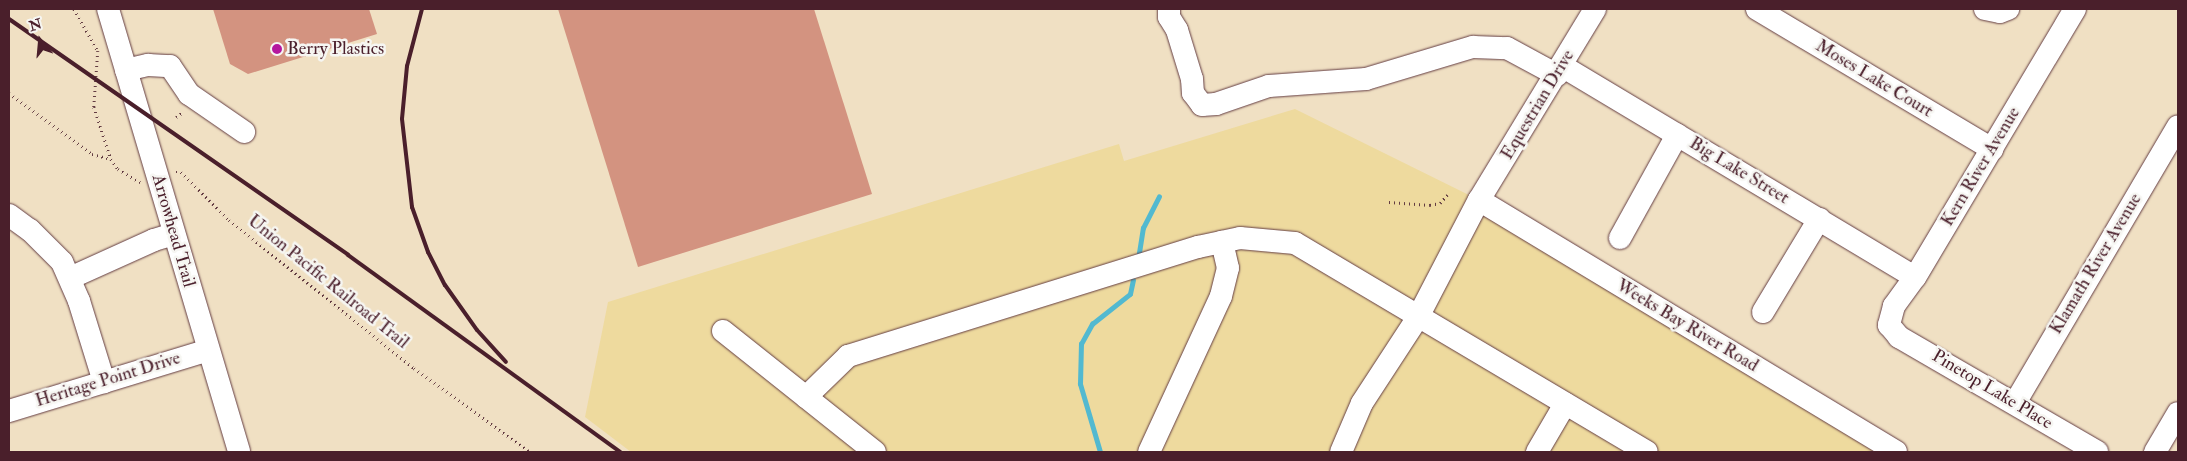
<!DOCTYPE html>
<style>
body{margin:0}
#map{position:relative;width:2187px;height:461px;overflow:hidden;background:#f0e0c3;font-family:"IM FELL Double Pica",serif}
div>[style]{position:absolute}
.sand>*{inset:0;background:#eeda9e}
.stream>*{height:4.5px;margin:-2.25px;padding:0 2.25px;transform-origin:2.25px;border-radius:2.25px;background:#52b9d0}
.building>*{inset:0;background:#d39380}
.path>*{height:2.5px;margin-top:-1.25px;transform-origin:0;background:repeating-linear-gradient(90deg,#633c42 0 1px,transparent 0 5px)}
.roads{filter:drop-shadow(0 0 1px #633c42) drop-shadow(0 0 1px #633c42)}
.minor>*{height:22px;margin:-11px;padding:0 11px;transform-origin:11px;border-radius:11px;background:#fff}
.rail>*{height:4px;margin:-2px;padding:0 2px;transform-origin:2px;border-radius:2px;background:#4a1f2b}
.dots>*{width:14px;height:14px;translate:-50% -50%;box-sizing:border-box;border:2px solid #f6f6f2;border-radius:50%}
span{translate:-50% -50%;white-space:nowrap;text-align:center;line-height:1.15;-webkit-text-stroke:5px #f6f6f2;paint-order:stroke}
.poi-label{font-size:18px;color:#4a1f2b}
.left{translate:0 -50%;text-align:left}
.street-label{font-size:18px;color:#4a1f2b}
.frame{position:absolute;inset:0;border:10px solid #4a1f2b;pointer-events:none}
.north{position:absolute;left:15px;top:15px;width:50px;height:50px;-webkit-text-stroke:4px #f6f6f2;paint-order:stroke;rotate:343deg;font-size:14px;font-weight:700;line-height:20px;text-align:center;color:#4a1f2b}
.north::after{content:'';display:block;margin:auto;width:18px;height:22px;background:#4a1f2b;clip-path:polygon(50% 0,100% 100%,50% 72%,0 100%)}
</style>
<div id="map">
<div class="sand">
<div style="clip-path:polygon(1295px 109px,1479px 200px,1880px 452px,631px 452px,585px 417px,608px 302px,1119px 144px,1124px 161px)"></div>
</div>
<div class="stream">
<div style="left:1138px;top:259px;width:31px;rotate:-81deg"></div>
<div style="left:1143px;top:228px;width:35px;rotate:-63deg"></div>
<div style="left:1100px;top:452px;width:71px;rotate:-106.4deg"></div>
<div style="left:1080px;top:384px;width:40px;rotate:-88.6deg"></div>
<div style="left:1081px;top:344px;width:23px;rotate:-61deg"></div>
<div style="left:1092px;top:324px;width:48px;rotate:-38.3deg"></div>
<div style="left:1130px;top:294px;width:14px;rotate:-78deg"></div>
</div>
<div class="building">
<div style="clip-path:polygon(213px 9px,369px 9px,377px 34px,248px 74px,230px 64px)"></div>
<div style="clip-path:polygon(558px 9px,814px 9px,872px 194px,638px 267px)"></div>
</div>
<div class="path">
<div style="left:74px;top:9px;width:48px;rotate:60.3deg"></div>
<div style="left:98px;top:51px;width:56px;rotate:94.1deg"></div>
<div style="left:94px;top:107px;width:55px;rotate:71.9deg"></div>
<div style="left:111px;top:159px;width:12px;rotate:55deg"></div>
<div style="left:118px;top:169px;width:26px;rotate:31deg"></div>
<div style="left:9px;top:93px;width:103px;rotate:36.3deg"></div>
<div style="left:92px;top:154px;width:20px;rotate:15deg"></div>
<div style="left:176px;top:117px;width:9px;rotate:-36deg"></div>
<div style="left:176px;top:172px;width:5px"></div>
<div style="left:181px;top:172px;width:68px;rotate:45deg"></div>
<div style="left:229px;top:220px;width:237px;rotate:38.7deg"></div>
<div style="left:414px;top:368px;width:143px;rotate:35.9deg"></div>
<div style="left:1389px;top:202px;width:41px;rotate:4.2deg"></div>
<div style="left:1430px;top:205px;width:10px;rotate:-11deg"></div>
<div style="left:1440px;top:203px;width:11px;rotate:-49deg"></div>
</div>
<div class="roads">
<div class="minor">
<div style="left:108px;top:9px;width:462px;rotate:73.5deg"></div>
<div style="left:1169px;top:9px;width:8px;rotate:90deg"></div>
<div style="left:1169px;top:17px;width:15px;rotate:58deg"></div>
<div style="left:1177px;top:30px;width:51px;rotate:73deg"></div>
<div style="left:1192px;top:79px;width:14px;rotate:86deg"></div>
<div style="left:1193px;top:93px;width:15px;rotate:53deg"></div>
<div style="left:1202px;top:105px;width:14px;rotate:-4deg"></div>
<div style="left:1216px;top:104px;width:56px;rotate:-18.8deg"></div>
<div style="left:1269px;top:86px;width:97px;rotate:-4.1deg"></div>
<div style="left:1366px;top:79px;width:112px;rotate:-16.7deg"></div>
<div style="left:1473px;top:47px;width:34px;rotate:2deg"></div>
<div style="left:1507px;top:48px;width:57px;rotate:28.4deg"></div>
<div style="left:1757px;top:9px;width:274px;rotate:30.8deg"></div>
<div style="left:1985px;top:9px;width:15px;rotate:11deg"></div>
<div style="left:2000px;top:12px;width:9px;rotate:-21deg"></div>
<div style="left:2075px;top:9px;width:312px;rotate:120.8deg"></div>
<div style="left:1915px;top:277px;width:36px;rotate:126deg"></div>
<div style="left:1894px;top:306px;width:20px;rotate:105deg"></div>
<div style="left:1889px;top:325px;width:16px;rotate:50deg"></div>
<div style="left:1899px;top:337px;width:229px;rotate:30.1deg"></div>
<div style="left:1562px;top:66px;width:411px;rotate:30.9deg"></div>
<div style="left:126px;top:70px;width:23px;rotate:-13deg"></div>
<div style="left:148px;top:65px;width:22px;rotate:3deg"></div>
<div style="left:170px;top:66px;width:34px;rotate:56deg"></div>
<div style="left:189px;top:94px;width:67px;rotate:34.6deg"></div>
<div style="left:1479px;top:200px;width:487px;rotate:31.1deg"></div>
<div style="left:9px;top:215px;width:26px;rotate:36deg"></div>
<div style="left:30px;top:230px;width:45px;rotate:45deg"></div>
<div style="left:62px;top:262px;width:43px;rotate:66.4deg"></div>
<div style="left:79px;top:301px;width:85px;rotate:72.8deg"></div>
<div style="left:1620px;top:238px;width:118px;rotate:-61deg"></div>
<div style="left:70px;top:278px;width:92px;rotate:-24.3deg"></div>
<div style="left:154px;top:240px;width:21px;rotate:-17deg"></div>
<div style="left:1763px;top:312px;width:109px;rotate:-58.9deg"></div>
<div style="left:723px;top:331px;width:194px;rotate:38.5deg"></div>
<div style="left:806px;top:397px;width:59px;rotate:-44.3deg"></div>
<div style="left:848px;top:356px;width:367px;rotate:-17.3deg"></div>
<div style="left:1198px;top:247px;width:43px;rotate:-12.1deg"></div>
<div style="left:1240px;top:238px;width:55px;rotate:5.2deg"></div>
<div style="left:1295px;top:243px;width:409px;rotate:30.7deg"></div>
<div style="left:2015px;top:403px;width:321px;rotate:-59.5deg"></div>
<div style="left:9px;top:411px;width:208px;rotate:-17deg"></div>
<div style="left:1149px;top:452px;width:172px;rotate:-65.2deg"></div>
<div style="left:1221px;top:296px;width:29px;rotate:-76deg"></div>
<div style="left:1228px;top:268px;width:27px;rotate:-103deg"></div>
<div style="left:1341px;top:452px;width:53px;rotate:-66.8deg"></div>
<div style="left:1362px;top:403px;width:103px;rotate:-56.9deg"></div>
<div style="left:1418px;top:317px;width:132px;rotate:-62.5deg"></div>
<div style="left:1479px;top:200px;width:223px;rotate:-58.7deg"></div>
<div style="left:1537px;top:452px;width:56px;rotate:-59.7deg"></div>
<div style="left:2155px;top:452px;width:45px;rotate:-59.5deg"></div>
</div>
</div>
<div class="rail">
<div style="left:422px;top:9px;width:59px;rotate:104.7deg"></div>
<div style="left:407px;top:66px;width:53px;rotate:95.4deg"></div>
<div style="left:402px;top:119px;width:89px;rotate:83.5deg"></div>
<div style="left:412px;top:207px;width:48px;rotate:70.4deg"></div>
<div style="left:428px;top:252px;width:37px;rotate:63deg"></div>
<div style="left:445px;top:285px;width:55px;rotate:54.6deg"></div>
<div style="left:477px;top:330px;width:43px;rotate:47.8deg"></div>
<div style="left:9px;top:19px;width:413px;rotate:34.8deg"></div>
<div style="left:348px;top:255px;width:336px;rotate:35.9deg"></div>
</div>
<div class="dots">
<div style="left:277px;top:49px;background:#b5179e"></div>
</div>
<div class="poi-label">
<span class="left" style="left:287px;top:49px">Berry Plastics</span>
</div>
<div class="street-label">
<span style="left:1874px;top:79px;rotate:31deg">Moses Lake Court</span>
<span style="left:1538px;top:105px;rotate:-59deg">Equestrian Drive</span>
<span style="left:1981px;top:167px;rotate:-59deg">Kern River Avenue</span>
<span style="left:1739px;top:171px;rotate:31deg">Big Lake Street</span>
<span style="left:173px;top:231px;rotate:74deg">Arrowhead Trail</span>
<span style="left:2096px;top:264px;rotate:-59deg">Klamath River Avenue</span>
<span style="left:328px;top:282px;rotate:39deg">Union Pacific Railroad Trail</span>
<span style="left:1687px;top:326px;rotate:31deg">Weeks Bay River Road</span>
<span style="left:108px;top:380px;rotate:-17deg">Heritage Point Drive</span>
<span style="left:1992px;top:390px;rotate:31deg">Pinetop Lake Place</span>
</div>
<div class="frame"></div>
<div class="north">N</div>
</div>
